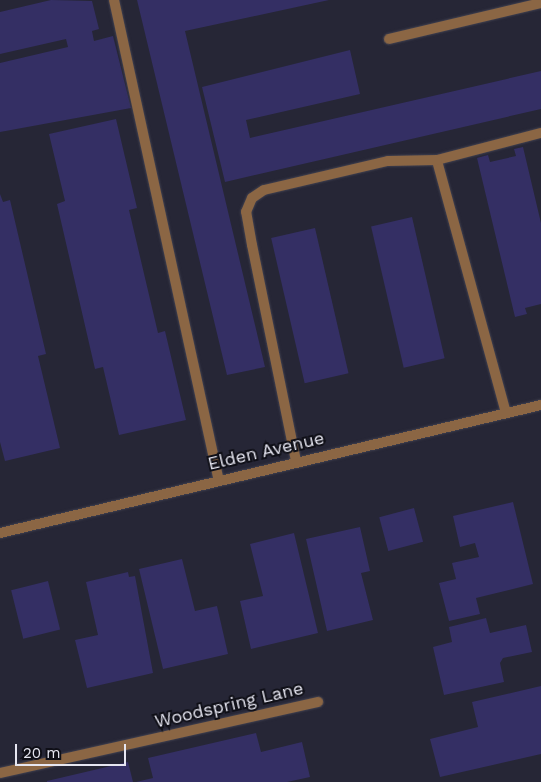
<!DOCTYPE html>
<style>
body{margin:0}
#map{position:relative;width:541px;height:782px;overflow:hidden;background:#262636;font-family:"Work Sans",sans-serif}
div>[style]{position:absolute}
.building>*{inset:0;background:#342f64;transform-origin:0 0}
.roads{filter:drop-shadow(0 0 1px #414150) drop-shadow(0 0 1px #414150)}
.service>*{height:10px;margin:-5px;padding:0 5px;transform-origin:5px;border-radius:5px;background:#8b6644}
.minor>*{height:10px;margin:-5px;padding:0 5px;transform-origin:5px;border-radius:5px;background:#8b6644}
span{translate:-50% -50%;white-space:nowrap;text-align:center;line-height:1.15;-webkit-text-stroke:4px #0f0f17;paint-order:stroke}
.street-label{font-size:18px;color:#e6e6f1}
.scale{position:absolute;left:15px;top:744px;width:111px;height:22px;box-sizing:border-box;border:2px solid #e6e6f1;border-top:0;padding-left:6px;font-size:15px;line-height:18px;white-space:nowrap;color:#e6e6f1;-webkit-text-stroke:4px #0f0f17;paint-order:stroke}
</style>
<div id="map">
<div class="building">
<div style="clip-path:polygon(51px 0,92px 1px,99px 29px,92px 31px,94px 41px,113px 36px,131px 108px,0 132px,0 63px,68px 47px,66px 39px,0 54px,0 12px)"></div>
<div style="clip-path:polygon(137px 0,329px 0,185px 31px,265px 367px,227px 375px)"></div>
<div style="clip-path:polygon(350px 50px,360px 94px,246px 120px,250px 138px,541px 71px,541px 109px,225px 182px,202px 87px)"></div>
<div style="clip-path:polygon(116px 119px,137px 208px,129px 210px,158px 333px,165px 331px,186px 420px,119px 435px,103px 367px,95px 369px,57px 204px,65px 201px,49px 134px)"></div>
<div style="clip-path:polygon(523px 147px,541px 223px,541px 304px,525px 308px,527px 314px,515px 317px,477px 158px,488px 155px,490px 162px,516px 156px,514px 149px)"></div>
<div style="clip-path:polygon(0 194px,3px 202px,10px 200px,46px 354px,38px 356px,60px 448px,5px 461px,0 442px)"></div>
<div style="left:412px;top:217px;width:145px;height:42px;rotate:77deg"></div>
<div style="left:315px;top:228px;width:149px;height:45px;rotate:77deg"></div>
<div style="clip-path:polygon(513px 502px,533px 584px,476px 598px,480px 614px,449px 621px,439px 583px,456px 579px,452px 563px,479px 557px,475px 543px,460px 547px,453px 516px)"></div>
<div style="left:414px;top:508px;width:35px;height:36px;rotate:75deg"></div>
<div style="clip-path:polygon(360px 527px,370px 571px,361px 573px,373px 620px,327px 631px,306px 539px)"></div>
<div style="clip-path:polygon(294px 533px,318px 633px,251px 649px,240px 601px,263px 596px,250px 544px)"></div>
<div style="clip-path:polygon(182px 559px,195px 611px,217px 606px,228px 654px,163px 669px,139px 569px)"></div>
<div style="clip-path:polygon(128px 572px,129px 577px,135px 576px,153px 673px,87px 688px,75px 640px,98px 635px,86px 582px)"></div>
<div style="left:48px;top:581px;width:50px;height:38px;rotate:76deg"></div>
<div style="clip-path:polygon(486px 618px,490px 633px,526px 625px,532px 652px,503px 658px,500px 663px,504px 682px,444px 695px,433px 647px,452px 642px,449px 627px)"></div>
<div style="clip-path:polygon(541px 686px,541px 754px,440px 777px,430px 739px,478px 727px,472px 702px)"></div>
<div style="clip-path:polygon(256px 733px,261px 752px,302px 742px,310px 777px,287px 782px,136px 782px,153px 778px,148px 758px)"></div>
<div style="clip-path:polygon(128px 762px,133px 782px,47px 782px,47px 781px)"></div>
</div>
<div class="roads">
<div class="service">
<div style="left:114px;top:0;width:489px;rotate:77.7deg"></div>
<div style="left:389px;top:39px;width:156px;rotate:-13.3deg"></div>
<div style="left:506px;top:413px;width:262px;rotate:-105.3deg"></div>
<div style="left:437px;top:160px;width:107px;rotate:-14.6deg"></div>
<div style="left:296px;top:461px;width:220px;rotate:-101.5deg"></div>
<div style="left:252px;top:245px;width:34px;rotate:-100deg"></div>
<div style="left:246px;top:212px;width:15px;rotate:-67deg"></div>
<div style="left:252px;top:198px;width:14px;rotate:-34deg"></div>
<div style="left:264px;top:190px;width:127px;rotate:-13.2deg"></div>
<div style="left:388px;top:161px;width:49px;rotate:-1.2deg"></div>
<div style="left:0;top:773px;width:326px;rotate:-12.6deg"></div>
</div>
<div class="minor">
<div style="left:0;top:533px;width:556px;rotate:-13.31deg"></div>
</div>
</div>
<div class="street-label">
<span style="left:266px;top:451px;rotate:-13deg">Elden Avenue</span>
<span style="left:229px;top:705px;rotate:-13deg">Woodspring Lane</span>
</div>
<div class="scale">20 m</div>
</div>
